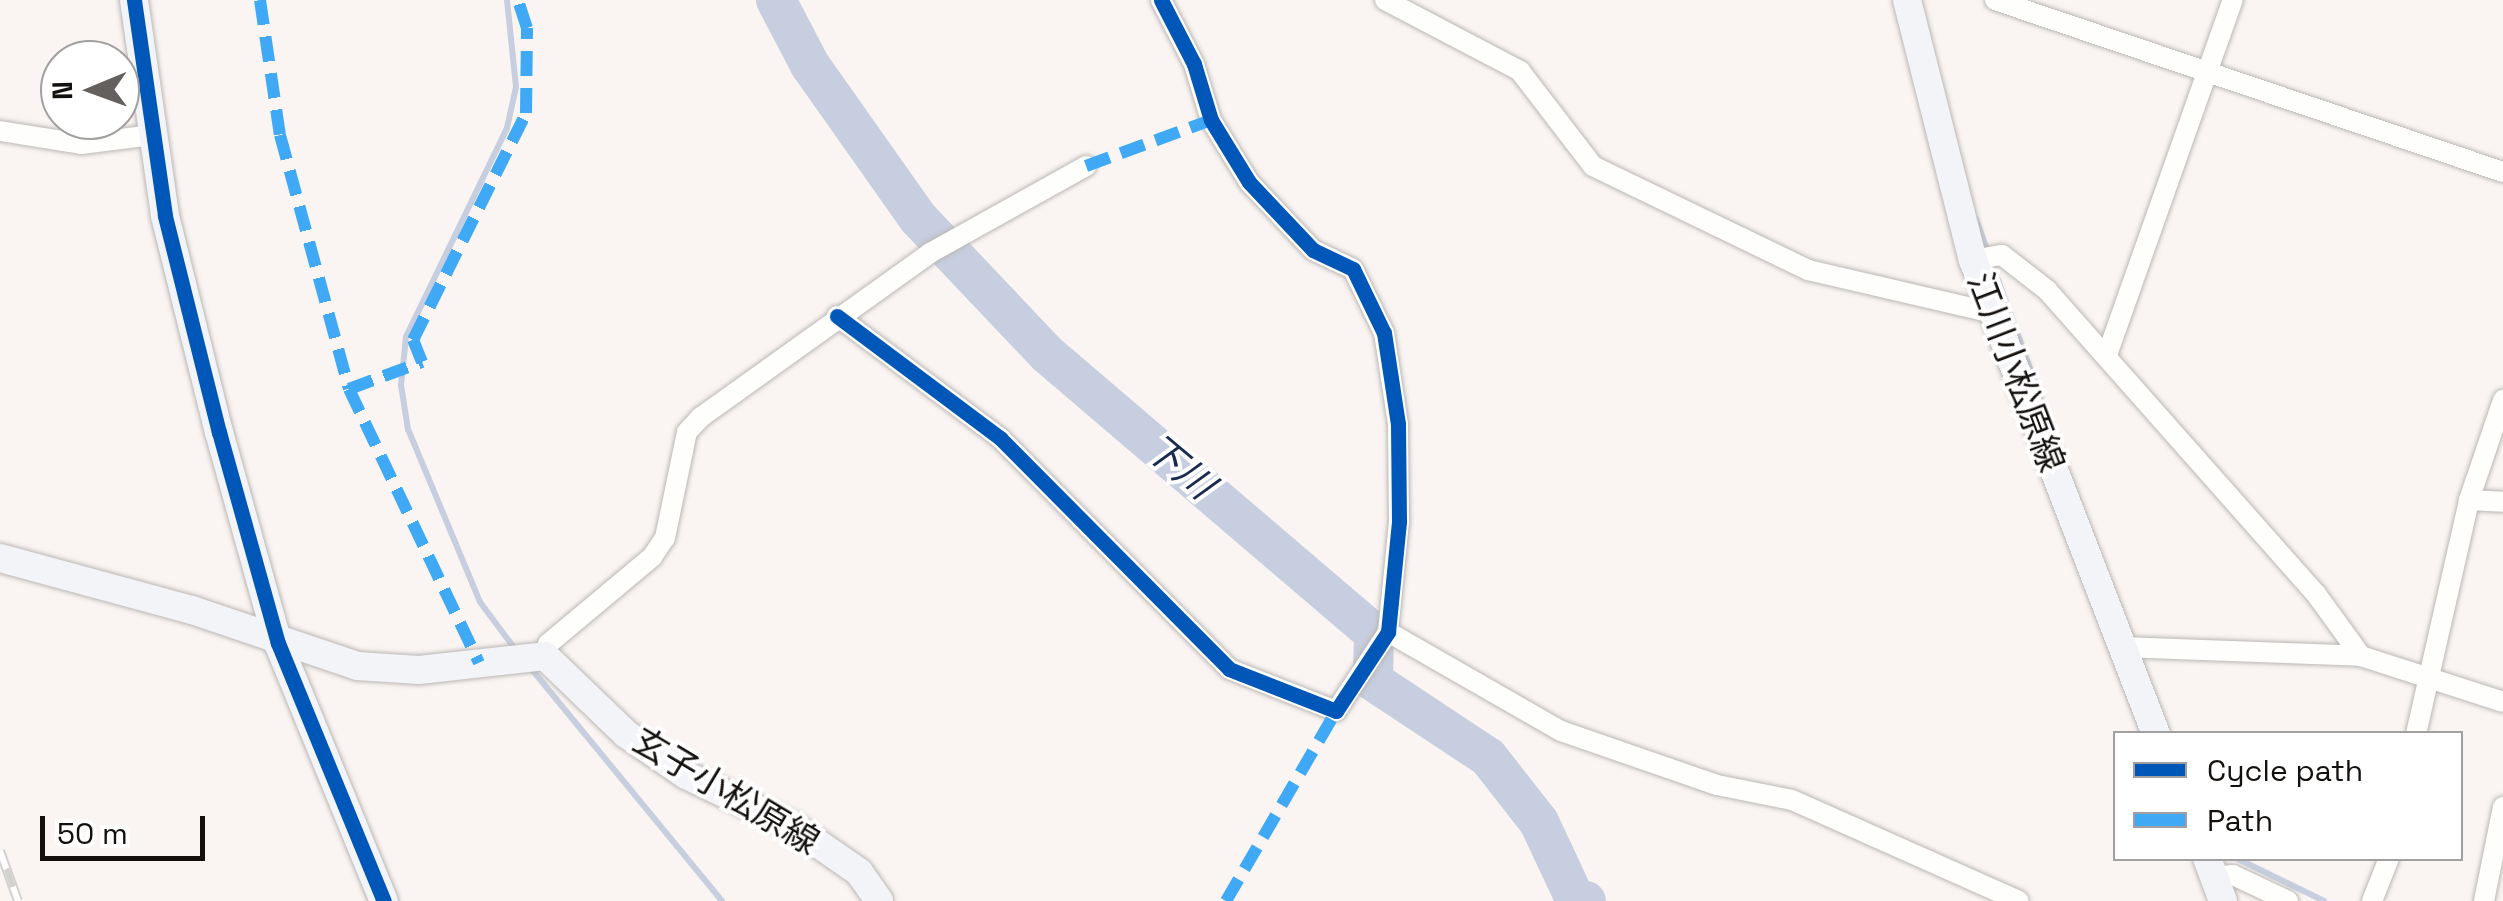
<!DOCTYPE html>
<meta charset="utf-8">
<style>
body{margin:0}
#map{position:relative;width:2503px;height:901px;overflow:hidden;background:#faf5f2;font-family:"Space Grotesk","Noto Sans JP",sans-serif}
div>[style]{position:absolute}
.stream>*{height:6px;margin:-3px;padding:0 3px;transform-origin:3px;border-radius:3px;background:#c6cedf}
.river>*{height:40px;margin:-20px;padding:0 20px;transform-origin:20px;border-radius:20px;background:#c6cedf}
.roads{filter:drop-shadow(0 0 2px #bbb7b5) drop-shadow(0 0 2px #bbb7b5)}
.street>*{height:20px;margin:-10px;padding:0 10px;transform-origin:10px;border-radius:10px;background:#fefefd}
.secondary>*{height:28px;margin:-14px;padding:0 14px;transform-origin:14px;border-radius:14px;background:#f3f4f7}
.rail>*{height:10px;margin-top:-5px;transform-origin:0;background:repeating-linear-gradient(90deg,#fff 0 19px,#d4d2d1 0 38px);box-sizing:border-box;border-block:2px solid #d4d2d1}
.quiet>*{height:12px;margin-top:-6px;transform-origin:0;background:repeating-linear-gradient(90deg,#3fa9f5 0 25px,transparent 0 37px)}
.cycleway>*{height:15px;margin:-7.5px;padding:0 7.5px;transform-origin:7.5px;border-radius:7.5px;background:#0057b8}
span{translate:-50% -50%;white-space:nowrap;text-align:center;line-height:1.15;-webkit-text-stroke:8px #fff;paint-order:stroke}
.street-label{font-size:35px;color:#13100e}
.water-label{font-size:38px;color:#1b2b50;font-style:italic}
.legend{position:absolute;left:2113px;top:731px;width:350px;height:130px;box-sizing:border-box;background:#fff;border:2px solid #a19f9f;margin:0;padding:12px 18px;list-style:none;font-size:30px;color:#13100e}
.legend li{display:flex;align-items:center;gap:20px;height:50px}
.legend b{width:50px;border:2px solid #a19f9f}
.north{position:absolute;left:40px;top:40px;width:100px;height:100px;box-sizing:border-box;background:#fff;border:2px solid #a19f9f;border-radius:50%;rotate:269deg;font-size:28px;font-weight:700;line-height:40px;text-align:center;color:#13100e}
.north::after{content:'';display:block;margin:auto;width:35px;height:45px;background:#64605e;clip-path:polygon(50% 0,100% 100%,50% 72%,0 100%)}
.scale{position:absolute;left:40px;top:816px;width:165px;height:45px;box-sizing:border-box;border:5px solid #13100e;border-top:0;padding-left:12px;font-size:30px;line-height:35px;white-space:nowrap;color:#13100e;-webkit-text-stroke:8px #fff;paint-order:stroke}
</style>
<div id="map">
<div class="stream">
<div style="left:507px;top:0;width:87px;rotate:84.1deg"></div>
<div style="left:516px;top:87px;width:42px;rotate:102.4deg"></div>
<div style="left:507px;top:128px;width:232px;rotate:115.8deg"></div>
<div style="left:406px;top:337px;width:48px;rotate:95.9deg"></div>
<div style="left:401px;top:385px;width:45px;rotate:81deg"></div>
<div style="left:408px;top:429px;width:187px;rotate:67.4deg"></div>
<div style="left:480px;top:602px;width:59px;rotate:53.3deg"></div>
<div style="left:1976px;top:219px;width:188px;rotate:70.1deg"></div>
<div style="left:529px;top:666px;width:304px;rotate:50.6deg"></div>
<div style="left:2236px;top:858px;width:98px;rotate:26deg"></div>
</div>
<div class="river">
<div style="left:776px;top:0;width:73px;rotate:62.4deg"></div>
<div style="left:810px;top:65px;width:187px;rotate:54.8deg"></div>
<div style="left:918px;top:218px;width:187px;rotate:46.5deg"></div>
<div style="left:1047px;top:354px;width:430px;rotate:40.5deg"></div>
<div style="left:1374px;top:633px;width:48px;rotate:91.2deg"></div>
<div style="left:1373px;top:681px;width:138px;rotate:33.5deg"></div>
<div style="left:1488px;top:757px;width:83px;rotate:51.9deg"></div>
<div style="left:1539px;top:822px;width:85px;rotate:64.9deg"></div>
<div style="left:1575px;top:899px;width:11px;rotate:10deg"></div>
</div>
<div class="roads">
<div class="street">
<div style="left:1385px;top:0;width:153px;rotate:27.7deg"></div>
<div style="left:1520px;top:71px;width:120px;rotate:52.5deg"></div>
<div style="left:1593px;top:166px;width:239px;rotate:25.8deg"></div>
<div style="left:1808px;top:270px;width:190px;rotate:13.1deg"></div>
<div style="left:1995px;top:0;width:536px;rotate:18.71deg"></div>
<div style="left:0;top:131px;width:82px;rotate:9.1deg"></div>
<div style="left:81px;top:144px;width:72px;rotate:-7.2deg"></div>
<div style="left:1973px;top:260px;width:29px;rotate:-10deg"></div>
<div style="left:2002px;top:255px;width:57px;rotate:37.9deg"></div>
<div style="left:2047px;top:290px;width:406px;rotate:48.5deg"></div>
<div style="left:2316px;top:594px;width:77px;rotate:54deg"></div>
<div style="left:837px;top:316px;width:204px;rotate:36.8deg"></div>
<div style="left:1000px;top:438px;width:325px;rotate:45.2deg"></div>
<div style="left:1229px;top:669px;width:115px;rotate:21.4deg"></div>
<div style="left:1336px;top:711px;width:95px;rotate:-56.6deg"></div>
<div style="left:1388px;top:632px;width:112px;rotate:-84.3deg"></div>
<div style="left:1399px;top:521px;width:97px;rotate:-90.6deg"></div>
<div style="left:1398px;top:424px;width:92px;rotate:-98.7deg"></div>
<div style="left:1384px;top:333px;width:71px;rotate:-115.8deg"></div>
<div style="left:1353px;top:269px;width:44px;rotate:-154.6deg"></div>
<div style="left:1313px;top:250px;width:93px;rotate:-133.3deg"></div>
<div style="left:1249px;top:182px;width:73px;rotate:-121.5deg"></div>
<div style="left:1211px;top:120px;width:59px;rotate:-106.9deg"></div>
<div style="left:1194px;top:64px;width:72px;rotate:-117.3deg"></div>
<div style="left:2107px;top:355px;width:377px;rotate:-70.5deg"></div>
<div style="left:2469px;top:500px;width:34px;rotate:3deg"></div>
<div style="left:1388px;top:632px;width:199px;rotate:29.8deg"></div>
<div style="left:1561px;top:731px;width:165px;rotate:19.1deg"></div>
<div style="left:1717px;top:785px;width:76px;rotate:11.3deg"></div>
<div style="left:1792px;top:800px;width:248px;rotate:24deg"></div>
<div style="left:2121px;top:647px;width:240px;rotate:2.1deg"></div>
<div style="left:2361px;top:656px;width:149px;rotate:17.9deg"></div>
<div style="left:545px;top:656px;width:12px;rotate:-76deg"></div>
<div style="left:548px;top:644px;width:136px;rotate:-39.9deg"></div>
<div style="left:652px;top:557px;width:23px;rotate:-56deg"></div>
<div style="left:665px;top:538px;width:108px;rotate:-78.3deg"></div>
<div style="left:687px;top:432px;width:21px;rotate:-47deg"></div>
<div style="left:701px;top:417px;width:282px;rotate:-35.6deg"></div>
<div style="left:930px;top:253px;width:179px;rotate:-29.1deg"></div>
<div style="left:2416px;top:734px;width:240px;rotate:-77.2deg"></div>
<div style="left:2469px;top:500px;width:106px;rotate:-71.2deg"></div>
<div style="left:2214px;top:877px;width:19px;rotate:-6deg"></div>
<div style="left:2233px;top:875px;width:61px;rotate:25.3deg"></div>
<div style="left:2372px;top:901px;width:46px;rotate:-68.4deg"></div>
<div style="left:2484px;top:901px;width:96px;rotate:-78.6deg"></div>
</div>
<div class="secondary">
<div style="left:134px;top:0;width:218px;rotate:81.8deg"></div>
<div style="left:165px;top:216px;width:223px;rotate:76deg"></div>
<div style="left:219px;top:432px;width:219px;rotate:74.4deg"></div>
<div style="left:278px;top:643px;width:279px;rotate:67.7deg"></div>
<div style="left:1907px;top:0;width:268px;rotate:75.8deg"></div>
<div style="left:1973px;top:260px;width:508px;rotate:68.89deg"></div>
<div style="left:0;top:558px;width:199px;rotate:15.2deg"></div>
<div style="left:192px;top:610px;width:174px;rotate:18.7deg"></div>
<div style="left:357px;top:666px;width:62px;rotate:3.7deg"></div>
<div style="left:419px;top:670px;width:127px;rotate:-6.3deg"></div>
<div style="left:545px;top:656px;width:112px;rotate:43.9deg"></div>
<div style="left:626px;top:734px;width:73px;rotate:34.3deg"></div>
<div style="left:686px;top:775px;width:120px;rotate:25.7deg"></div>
<div style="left:794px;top:827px;width:79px;rotate:34.7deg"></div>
<div style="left:859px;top:872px;width:35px;rotate:55deg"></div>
<div style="left:2207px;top:858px;width:46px;rotate:69.6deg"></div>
</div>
</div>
<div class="rail">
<div style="left:0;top:851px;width:53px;rotate:70.2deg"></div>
</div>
<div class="quiet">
<div style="left:260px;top:0;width:136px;rotate:81.6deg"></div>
<div style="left:280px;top:135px;width:263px;rotate:74.8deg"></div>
<div style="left:349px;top:389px;width:303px;rotate:64.6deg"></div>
<div style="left:1086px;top:166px;width:133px;rotate:-20.2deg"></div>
<div style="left:349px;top:389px;width:78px;rotate:-20.3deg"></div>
<div style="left:422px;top:362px;width:24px;rotate:-112deg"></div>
<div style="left:413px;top:340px;width:254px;rotate:-63.5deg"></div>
<div style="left:526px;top:113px;width:85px;rotate:-89.3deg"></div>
<div style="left:527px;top:28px;width:29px;rotate:-108deg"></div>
<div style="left:1226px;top:901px;width:220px;rotate:-59.9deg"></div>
</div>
<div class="cycleway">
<div style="left:134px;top:0;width:218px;rotate:81.8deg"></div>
<div style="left:165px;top:216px;width:223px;rotate:76deg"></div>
<div style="left:219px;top:432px;width:219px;rotate:74.4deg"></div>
<div style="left:278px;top:643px;width:279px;rotate:67.7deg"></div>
<div style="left:837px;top:316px;width:204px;rotate:36.8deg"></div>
<div style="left:1000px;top:438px;width:325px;rotate:45.2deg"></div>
<div style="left:1229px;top:669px;width:115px;rotate:21.4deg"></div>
<div style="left:1336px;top:711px;width:95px;rotate:-56.6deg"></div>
<div style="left:1388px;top:632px;width:112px;rotate:-84.3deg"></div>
<div style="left:1399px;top:521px;width:97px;rotate:-90.6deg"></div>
<div style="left:1398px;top:424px;width:92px;rotate:-98.7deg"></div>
<div style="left:1384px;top:333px;width:71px;rotate:-115.8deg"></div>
<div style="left:1353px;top:269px;width:44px;rotate:-154.6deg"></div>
<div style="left:1313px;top:250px;width:93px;rotate:-133.3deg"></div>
<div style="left:1249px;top:182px;width:73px;rotate:-121.5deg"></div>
<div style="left:1211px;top:120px;width:59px;rotate:-106.9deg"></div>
<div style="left:1194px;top:64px;width:72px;rotate:-117.3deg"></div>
</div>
<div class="street-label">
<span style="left:2016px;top:372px;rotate:69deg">江川小松原線</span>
<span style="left:726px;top:791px;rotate:31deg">玄子小松原線</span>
</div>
<div class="water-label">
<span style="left:1179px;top:467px;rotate:40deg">下川</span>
</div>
<ul class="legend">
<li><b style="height:12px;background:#0057b8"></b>Cycle path</li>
<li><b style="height:12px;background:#3fa9f5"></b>Path</li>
</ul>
<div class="north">N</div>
<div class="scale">50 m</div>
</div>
